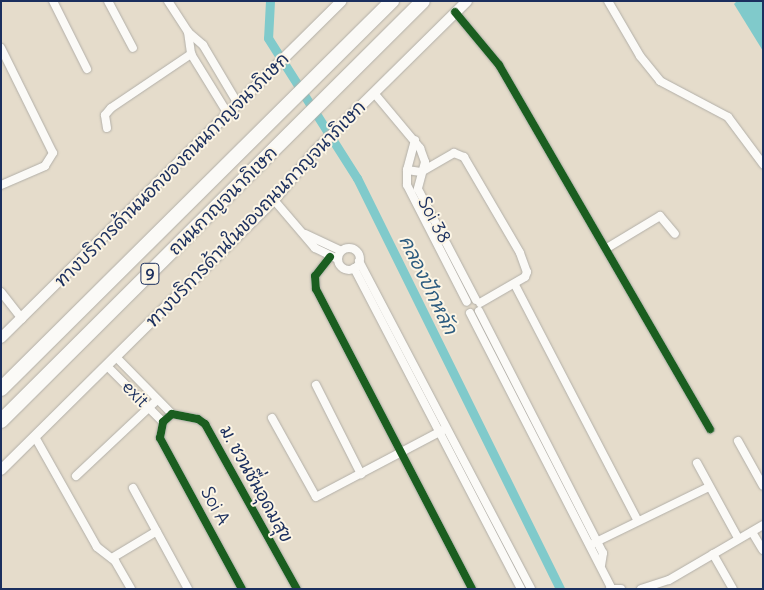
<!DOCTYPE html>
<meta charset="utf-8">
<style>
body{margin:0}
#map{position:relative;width:764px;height:590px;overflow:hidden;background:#e5dccb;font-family:Delius,"Playpen Sans Thai",sans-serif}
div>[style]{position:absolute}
.water>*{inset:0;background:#80cacb}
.canal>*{height:9px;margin:-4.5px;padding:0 4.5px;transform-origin:4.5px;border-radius:4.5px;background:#80cacb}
.roads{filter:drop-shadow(0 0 1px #b2afa8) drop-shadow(0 0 1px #b2afa8)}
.street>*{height:8px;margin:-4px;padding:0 4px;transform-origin:4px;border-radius:4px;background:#fbfaf7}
.street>.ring{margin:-4px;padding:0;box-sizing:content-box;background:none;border:8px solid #fbfaf7;border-radius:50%}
.secondary>*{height:10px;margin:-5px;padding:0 5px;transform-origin:5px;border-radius:5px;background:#fbfaf7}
.highway>*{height:14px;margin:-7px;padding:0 7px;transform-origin:7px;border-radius:7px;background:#fbfaf7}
.cycleway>*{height:8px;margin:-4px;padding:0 4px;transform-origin:4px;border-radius:4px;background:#1b5e20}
span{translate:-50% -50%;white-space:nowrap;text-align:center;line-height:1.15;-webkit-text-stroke:4px #fcf5e5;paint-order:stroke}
.shield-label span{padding:1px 4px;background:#fcf5e5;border:1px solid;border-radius:4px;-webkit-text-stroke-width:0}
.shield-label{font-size:16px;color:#1b2f5e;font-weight:700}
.street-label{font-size:18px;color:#1b2f5e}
.water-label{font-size:19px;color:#2c5b7f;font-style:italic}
.frame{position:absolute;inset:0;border:2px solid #1b2f5e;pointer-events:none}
</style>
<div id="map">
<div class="water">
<div style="clip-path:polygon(737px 1px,763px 1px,763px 51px,734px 4px)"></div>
</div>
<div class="canal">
<div style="left:270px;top:1px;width:37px;rotate:93deg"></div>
<div style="left:268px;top:38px;width:166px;rotate:57.6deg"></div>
<div style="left:357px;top:178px;width:458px;rotate:63.7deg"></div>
</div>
<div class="roads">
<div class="street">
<div style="left:53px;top:1px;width:76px;rotate:63.4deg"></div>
<div style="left:108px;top:1px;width:53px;rotate:62deg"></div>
<div style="left:168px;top:1px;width:37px;rotate:57deg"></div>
<div style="left:188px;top:32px;width:20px;rotate:41deg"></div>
<div style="left:203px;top:45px;width:69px;rotate:59.3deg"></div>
<div style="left:608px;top:1px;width:64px;rotate:59.8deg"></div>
<div style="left:640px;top:56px;width:32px;rotate:51deg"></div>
<div style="left:660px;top:81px;width:77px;rotate:27.9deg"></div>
<div style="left:728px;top:117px;width:59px;rotate:53.3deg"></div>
<div style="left:455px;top:12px;width:69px;rotate:50.3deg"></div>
<div style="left:499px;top:65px;width:421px;rotate:59.9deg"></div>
<div style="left:188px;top:32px;width:22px;rotate:82deg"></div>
<div style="left:191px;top:54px;width:70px;rotate:58.3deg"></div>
<div style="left:1px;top:48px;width:117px;rotate:63.7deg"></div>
<div style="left:53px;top:153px;width:15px;rotate:122deg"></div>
<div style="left:45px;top:166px;width:48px;rotate:156.6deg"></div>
<div style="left:374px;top:93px;width:72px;rotate:50.1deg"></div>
<div style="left:420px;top:148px;width:15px;rotate:70deg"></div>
<div style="left:425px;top:162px;width:28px;rotate:105deg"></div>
<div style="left:418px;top:189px;width:125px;rotate:62.4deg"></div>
<div style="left:107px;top:128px;width:13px;rotate:-99deg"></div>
<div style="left:105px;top:115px;width:9px;rotate:-49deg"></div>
<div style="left:111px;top:108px;width:97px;rotate:-34deg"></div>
<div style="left:415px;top:140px;width:31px;rotate:105deg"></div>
<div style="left:407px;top:170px;width:15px;rotate:90deg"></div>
<div style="left:407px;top:185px;width:131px;rotate:62.9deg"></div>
<div style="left:407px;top:170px;width:14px;rotate:8deg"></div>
<div style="left:421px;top:172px;width:38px;rotate:-30deg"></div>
<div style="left:454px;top:153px;width:11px;rotate:22deg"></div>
<div style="left:464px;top:157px;width:111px;rotate:59.7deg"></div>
<div style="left:520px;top:253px;width:20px;rotate:70deg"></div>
<div style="left:527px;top:272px;width:5px;rotate:112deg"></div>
<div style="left:525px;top:277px;width:52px;rotate:150deg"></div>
<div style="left:274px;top:200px;width:63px;rotate:49.5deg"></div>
<div style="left:315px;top:248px;width:25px;rotate:26deg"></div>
<div style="left:305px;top:234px;width:40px;rotate:25deg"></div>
<div style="left:607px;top:248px;width:62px;rotate:-31.1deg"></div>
<div style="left:660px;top:216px;width:23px;rotate:50deg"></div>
<div class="ring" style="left:338px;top:248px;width:14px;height:14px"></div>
<div style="left:330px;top:257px;width:24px;rotate:128deg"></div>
<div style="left:315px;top:276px;width:13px;rotate:86deg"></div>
<div style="left:316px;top:289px;width:338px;rotate:62.5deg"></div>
<div style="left:359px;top:261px;width:370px;rotate:62.3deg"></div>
<div style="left:354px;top:268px;width:362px;rotate:62.5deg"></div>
<div style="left:515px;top:285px;width:266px;rotate:62.5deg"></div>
<div style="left:1px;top:292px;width:34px;rotate:52deg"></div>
<div style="left:479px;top:311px;width:272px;rotate:62.9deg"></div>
<div style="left:603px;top:553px;width:12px;rotate:99deg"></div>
<div style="left:470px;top:313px;width:308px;rotate:62.8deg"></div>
<div style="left:116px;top:357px;width:80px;rotate:45.5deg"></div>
<div style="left:107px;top:366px;width:79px;rotate:45deg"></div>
<div style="left:316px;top:385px;width:100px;rotate:63.2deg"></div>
<div style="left:272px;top:418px;width:90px;rotate:60.9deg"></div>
<div style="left:316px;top:497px;width:144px;rotate:-27.8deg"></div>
<div style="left:35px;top:437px;width:126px;rotate:60.6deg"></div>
<div style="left:97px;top:547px;width:23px;rotate:38deg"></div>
<div style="left:115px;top:561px;width:32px;rotate:60deg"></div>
<div style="left:738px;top:441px;width:51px;rotate:60.9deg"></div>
<div style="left:697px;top:463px;width:85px;rotate:61.3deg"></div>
<div style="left:76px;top:476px;width:111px;rotate:-43.2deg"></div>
<div style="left:133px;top:488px;width:115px;rotate:61.4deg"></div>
<div style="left:752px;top:532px;width:21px;rotate:59deg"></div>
<div style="left:594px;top:543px;width:128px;rotate:-26deg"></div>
<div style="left:713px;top:554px;width:40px;rotate:60.3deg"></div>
<div style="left:112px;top:558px;width:52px;rotate:-31deg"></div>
<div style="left:242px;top:589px;width:172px;rotate:-118.5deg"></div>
<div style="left:160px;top:438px;width:16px;rotate:-79deg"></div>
<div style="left:163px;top:422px;width:12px;rotate:-42deg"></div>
<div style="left:172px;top:414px;width:26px;rotate:11deg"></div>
<div style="left:198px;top:419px;width:9px;rotate:36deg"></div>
<div style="left:205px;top:424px;width:189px;rotate:60.9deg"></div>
<div style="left:610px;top:589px;width:11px"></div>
<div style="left:641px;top:589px;width:29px;rotate:-18deg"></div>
<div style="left:669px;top:580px;width:109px;rotate:-30.3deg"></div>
</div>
<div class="secondary">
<div style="left:1px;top:338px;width:479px;rotate:-44.7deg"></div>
<div style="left:1px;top:470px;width:384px;rotate:-44.7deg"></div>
<div style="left:274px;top:200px;width:65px;rotate:-50deg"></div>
<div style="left:316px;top:150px;width:212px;rotate:-44.6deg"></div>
</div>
<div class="highway">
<div style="left:1px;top:389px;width:551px;rotate:-44.78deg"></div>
<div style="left:1px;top:421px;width:595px;rotate:-44.86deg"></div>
</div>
</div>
<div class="cycleway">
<div style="left:455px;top:12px;width:69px;rotate:50.3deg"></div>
<div style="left:499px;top:65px;width:421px;rotate:59.9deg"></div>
<div style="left:330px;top:257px;width:24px;rotate:128deg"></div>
<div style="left:315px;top:276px;width:13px;rotate:86deg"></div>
<div style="left:316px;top:289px;width:338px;rotate:62.5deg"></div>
<div style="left:242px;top:589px;width:172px;rotate:-118.5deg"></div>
<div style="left:160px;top:438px;width:16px;rotate:-79deg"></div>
<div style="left:163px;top:422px;width:12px;rotate:-42deg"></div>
<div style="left:172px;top:414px;width:26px;rotate:11deg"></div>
<div style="left:198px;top:419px;width:9px;rotate:36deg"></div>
<div style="left:205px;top:424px;width:189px;rotate:60.9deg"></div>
</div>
<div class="shield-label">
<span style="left:150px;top:274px">9</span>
</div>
<div class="street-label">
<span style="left:172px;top:170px;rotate:-45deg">ทางบริการด้านนอกของถนนกาญจนาภิเษก</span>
<span style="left:223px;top:201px;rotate:-45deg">ถนนกาญจนาภิเษก</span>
<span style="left:256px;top:214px;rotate:-46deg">ทางบริการด้านในของถนนกาญจนาภิเษก</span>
<span style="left:434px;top:220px;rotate:62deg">Soi 38</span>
<span style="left:135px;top:394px;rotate:46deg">exit</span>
<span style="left:256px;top:484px;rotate:61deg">ม. ชวนชื่นอุดมสุข</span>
<span style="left:215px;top:506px;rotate:62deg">Soi A</span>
</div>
<div class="water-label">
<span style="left:428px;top:285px;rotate:64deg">คลองปักหลัก</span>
</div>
<div class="frame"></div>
</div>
